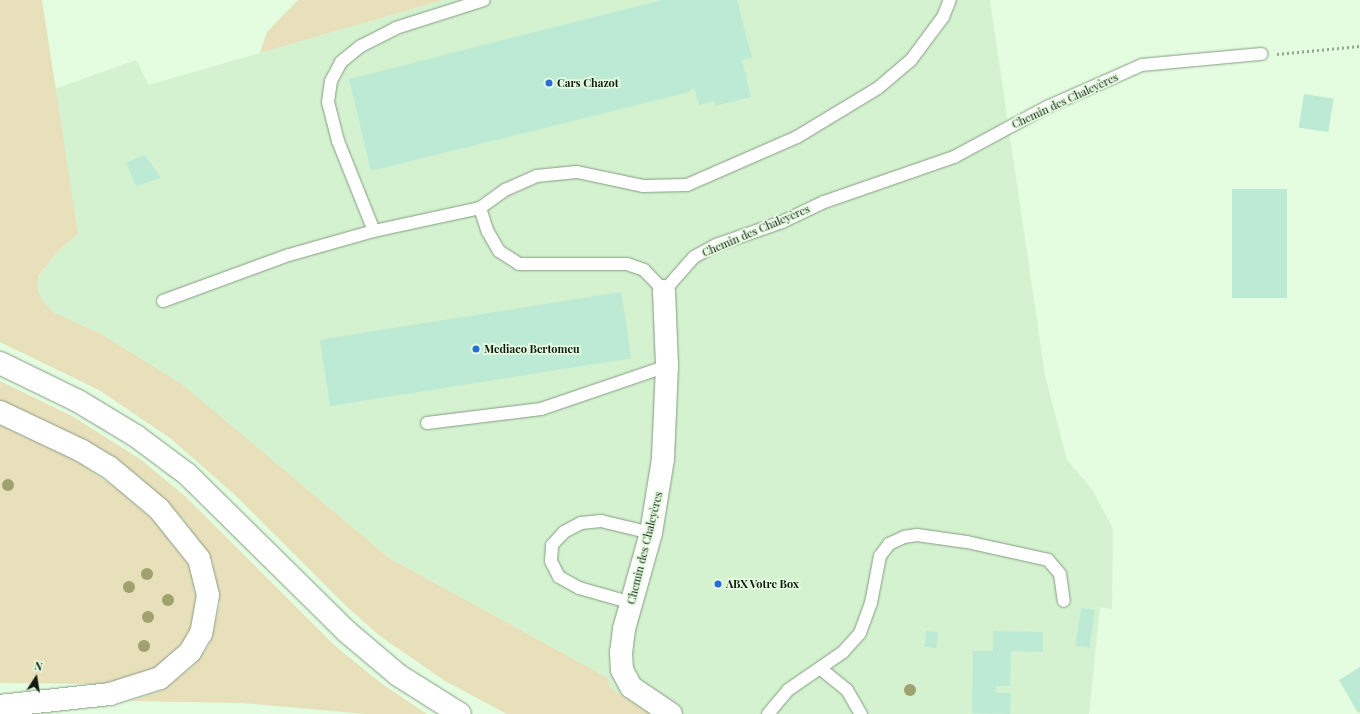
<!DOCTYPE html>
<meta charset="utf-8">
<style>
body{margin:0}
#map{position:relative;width:1360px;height:714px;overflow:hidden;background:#e4fce0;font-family:"Playfair Display",serif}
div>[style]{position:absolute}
.built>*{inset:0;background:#d4f2d0}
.green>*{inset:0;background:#e8dfbb}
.building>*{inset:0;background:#bcead5;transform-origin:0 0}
.path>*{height:2.5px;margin-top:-1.25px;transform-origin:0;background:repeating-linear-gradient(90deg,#94a692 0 2px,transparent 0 5px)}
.roads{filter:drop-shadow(0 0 1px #859c82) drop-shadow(0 0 1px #859c82)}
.lane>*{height:12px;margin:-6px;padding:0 6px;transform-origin:6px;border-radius:6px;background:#fff}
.street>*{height:22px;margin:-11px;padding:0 11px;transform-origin:11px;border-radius:11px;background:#fff}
.highway>*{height:22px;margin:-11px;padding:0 11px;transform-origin:11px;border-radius:11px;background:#fff}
.trees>*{width:12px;height:12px;margin:-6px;border-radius:50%;background:#9fa16e}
.dots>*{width:11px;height:11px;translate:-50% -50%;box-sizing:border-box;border:2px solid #e4fce0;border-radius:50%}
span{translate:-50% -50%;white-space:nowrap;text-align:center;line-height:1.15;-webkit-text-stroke:3.5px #e4fce0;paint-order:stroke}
.poi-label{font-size:11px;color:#111910;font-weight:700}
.left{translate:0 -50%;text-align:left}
.street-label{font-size:11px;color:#111910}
.north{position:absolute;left:16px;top:658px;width:40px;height:40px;-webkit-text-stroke:3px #e4fce0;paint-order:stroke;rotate:12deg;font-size:11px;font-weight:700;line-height:16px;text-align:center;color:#111910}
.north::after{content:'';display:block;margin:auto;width:14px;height:18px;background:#111910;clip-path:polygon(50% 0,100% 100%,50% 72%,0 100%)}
</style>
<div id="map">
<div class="built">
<div style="clip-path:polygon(443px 0,990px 0,1045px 375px,1067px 460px,1092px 489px,1113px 529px,1112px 609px,1100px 607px,1089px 714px,652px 714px,616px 692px,609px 686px,608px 678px,389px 558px,182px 384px,101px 334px,53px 312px,42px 300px,37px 288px,39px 276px,62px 247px,78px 234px,55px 89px,136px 60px,149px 85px)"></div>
</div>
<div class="green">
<div style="clip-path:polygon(0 0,42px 0,78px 234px,62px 247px,39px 275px,37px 288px,42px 300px,53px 312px,101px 334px,182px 384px,389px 558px,608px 678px,609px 686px,616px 692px,652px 714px,507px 714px,445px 681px,380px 636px,346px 606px,235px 495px,170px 438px,99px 390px,0 342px)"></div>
<div style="clip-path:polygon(298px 0,443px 0,260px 53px,267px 32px)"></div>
<div style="clip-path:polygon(0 381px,72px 416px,140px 459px,185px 496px,334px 645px,382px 684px,427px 714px,366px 714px,242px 703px,131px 701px,163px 690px,193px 666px,209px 645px,220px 603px,212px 560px,182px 518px,154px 491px,75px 435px,0 403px)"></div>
<div style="clip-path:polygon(0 425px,71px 457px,119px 490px,160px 526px,189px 563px,199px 598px,191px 631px,183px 645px,163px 665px,109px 684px,0 683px)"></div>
</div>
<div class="building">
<div style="clip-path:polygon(662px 0,737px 0,752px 58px,742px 60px,751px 97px,715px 106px,714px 101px,699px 105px,694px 87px,689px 92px,371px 171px,349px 79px)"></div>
<div style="left:1304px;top:94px;width:30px;height:34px;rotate:9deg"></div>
<div style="clip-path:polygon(145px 155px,161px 178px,136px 186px,126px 163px)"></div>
<div style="left:1232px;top:189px;width:55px;height:109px"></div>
<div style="left:621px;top:292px;width:67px;height:305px;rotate:81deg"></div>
<div style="left:1081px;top:608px;width:14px;height:38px;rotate:8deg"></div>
<div style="left:926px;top:631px;width:12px;height:16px;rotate:5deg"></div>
<div style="clip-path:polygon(993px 631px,1043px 632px,1043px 652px,1011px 651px,1010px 686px,996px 686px,996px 693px,1011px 693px,1010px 714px,972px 713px,973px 651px,993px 651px)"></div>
<div style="clip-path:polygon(1360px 667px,1360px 712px,1358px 713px,1339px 680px)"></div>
</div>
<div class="path">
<div style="left:1277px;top:54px;width:83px;rotate:-5.5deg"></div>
</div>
<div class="roads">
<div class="lane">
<div style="left:480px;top:208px;width:25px;rotate:72deg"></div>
<div style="left:488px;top:232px;width:22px;rotate:60deg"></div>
<div style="left:499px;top:251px;width:24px;rotate:33deg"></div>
<div style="left:519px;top:264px;width:108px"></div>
<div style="left:627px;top:264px;width:18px;rotate:19deg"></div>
<div style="left:644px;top:270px;width:29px;rotate:46deg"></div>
<div style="left:664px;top:291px;width:45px;rotate:-48.6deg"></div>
<div style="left:694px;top:257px;width:25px;rotate:-29deg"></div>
<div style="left:716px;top:245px;width:70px;rotate:-19.2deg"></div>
<div style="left:782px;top:222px;width:47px;rotate:-25.5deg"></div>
<div style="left:824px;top:202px;width:138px;rotate:-19.1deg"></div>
<div style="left:954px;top:157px;width:106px;rotate:-28.3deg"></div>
<div style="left:1047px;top:107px;width:104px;rotate:-23.9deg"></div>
<div style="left:1142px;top:65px;width:120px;rotate:-5.3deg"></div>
<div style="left:374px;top:231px;width:97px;rotate:-111.8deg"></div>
<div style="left:338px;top:141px;width:40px;rotate:-104.4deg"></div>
<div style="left:328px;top:102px;width:21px;rotate:-82deg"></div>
<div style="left:331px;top:81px;width:21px;rotate:-62deg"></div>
<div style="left:341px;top:62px;width:26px;rotate:-39deg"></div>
<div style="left:361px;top:46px;width:39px;rotate:-27deg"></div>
<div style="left:396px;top:28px;width:92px;rotate:-17.7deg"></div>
<div style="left:163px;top:301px;width:134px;rotate:-20.1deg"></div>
<div style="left:289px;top:255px;width:88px;rotate:-15.8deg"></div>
<div style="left:374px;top:231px;width:108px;rotate:-12.2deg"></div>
<div style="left:480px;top:208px;width:31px;rotate:-36deg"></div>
<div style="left:505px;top:190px;width:34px;rotate:-24deg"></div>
<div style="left:536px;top:176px;width:41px;rotate:-5.6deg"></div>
<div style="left:577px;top:172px;width:67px;rotate:12deg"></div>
<div style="left:643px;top:186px;width:44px;rotate:-1.3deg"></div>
<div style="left:687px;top:185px;width:120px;rotate:-23.6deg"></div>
<div style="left:797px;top:137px;width:95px;rotate:-31.2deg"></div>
<div style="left:878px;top:88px;width:43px;rotate:-40.3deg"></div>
<div style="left:911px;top:60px;width:54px;rotate:-53.3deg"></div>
<div style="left:943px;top:17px;width:18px;rotate:-68deg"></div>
<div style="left:427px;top:423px;width:115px;rotate:-7deg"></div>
<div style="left:541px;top:409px;width:133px;rotate:-18.8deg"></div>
<div style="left:632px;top:603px;width:55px;rotate:-164.2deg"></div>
<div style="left:579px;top:588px;width:23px;rotate:-151deg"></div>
<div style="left:559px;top:577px;width:18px;rotate:-117deg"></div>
<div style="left:551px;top:561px;width:16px;rotate:-86deg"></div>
<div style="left:552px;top:545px;width:18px;rotate:-47deg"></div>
<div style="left:564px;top:532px;width:19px;rotate:-28deg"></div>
<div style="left:581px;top:523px;width:20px;rotate:-6deg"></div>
<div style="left:601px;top:521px;width:51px;rotate:13.5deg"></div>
<div style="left:821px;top:669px;width:33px;rotate:39deg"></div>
<div style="left:847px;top:690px;width:28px;rotate:60deg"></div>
<div style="left:768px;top:714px;width:31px;rotate:-50deg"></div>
<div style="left:788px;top:690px;width:67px;rotate:-34.6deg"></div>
<div style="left:843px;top:652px;width:25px;rotate:-48deg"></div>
<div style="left:860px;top:633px;width:32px;rotate:-70deg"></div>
<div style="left:871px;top:603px;width:48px;rotate:-79.2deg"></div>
<div style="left:880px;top:556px;width:15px;rotate:-53deg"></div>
<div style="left:889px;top:544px;width:17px;rotate:-25deg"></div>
<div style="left:904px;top:537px;width:13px;rotate:-9deg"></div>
<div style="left:917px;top:535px;width:50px;rotate:8deg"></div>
<div style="left:967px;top:542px;width:83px;rotate:12.5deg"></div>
<div style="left:1048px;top:560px;width:18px;rotate:49deg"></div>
<div style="left:1060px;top:574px;width:27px;rotate:82deg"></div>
</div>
<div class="street">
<div style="left:664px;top:291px;width:75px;rotate:87.7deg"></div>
<div style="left:667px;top:366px;width:93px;rotate:92.5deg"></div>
<div style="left:663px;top:459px;width:75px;rotate:99.2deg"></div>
<div style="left:651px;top:533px;width:100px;rotate:105.7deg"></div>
<div style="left:624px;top:629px;width:23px;rotate:97deg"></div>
<div style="left:621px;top:652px;width:18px;rotate:87deg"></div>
<div style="left:622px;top:670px;width:19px;rotate:62deg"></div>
<div style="left:631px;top:687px;width:48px;rotate:34deg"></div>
</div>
<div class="highway">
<div style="left:0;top:363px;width:87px;rotate:26deg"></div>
<div style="left:78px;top:401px;width:68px;rotate:31.1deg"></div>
<div style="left:136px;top:436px;width:64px;rotate:36.7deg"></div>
<div style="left:187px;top:474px;width:223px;rotate:44.6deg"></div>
<div style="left:346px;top:631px;width:68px;rotate:40.2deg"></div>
<div style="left:398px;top:675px;width:73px;rotate:32.2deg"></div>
<div style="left:0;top:412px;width:91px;rotate:25.4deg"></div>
<div style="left:82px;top:451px;width:31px;rotate:31deg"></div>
<div style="left:109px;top:467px;width:65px;rotate:40deg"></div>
<div style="left:159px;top:509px;width:64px;rotate:51.3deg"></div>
<div style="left:199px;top:559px;width:37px;rotate:76deg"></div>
<div style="left:208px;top:595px;width:39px;rotate:100deg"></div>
<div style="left:201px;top:633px;width:22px;rotate:120deg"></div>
<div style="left:190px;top:652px;width:40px;rotate:139deg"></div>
<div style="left:160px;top:678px;width:52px;rotate:162.3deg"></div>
<div style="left:110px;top:694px;width:111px;rotate:173.8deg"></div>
</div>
</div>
<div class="trees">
<div style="left:8px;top:485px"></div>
<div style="left:147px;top:574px"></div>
<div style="left:129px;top:587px"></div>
<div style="left:168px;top:600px"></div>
<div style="left:148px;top:617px"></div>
<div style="left:144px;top:646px"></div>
<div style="left:910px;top:690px"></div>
</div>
<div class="dots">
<div style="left:549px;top:83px;background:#276dd9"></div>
<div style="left:476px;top:349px;background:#276dd9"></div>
<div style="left:718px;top:584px;background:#276dd9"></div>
</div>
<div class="poi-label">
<span class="left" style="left:557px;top:83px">Cars Chazot</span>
<span class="left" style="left:484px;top:349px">Mediaco Bertomeu</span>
<span class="left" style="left:726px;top:584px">ABX Votre Box</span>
</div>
<div class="street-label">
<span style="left:1065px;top:101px;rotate:-25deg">Chemin des Chaleyères</span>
<span style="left:756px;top:231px;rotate:-23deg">Chemin des Chaleyères</span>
<span style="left:645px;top:548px;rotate:-76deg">Chemin des Chaleyères</span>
</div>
<div class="north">N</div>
</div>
